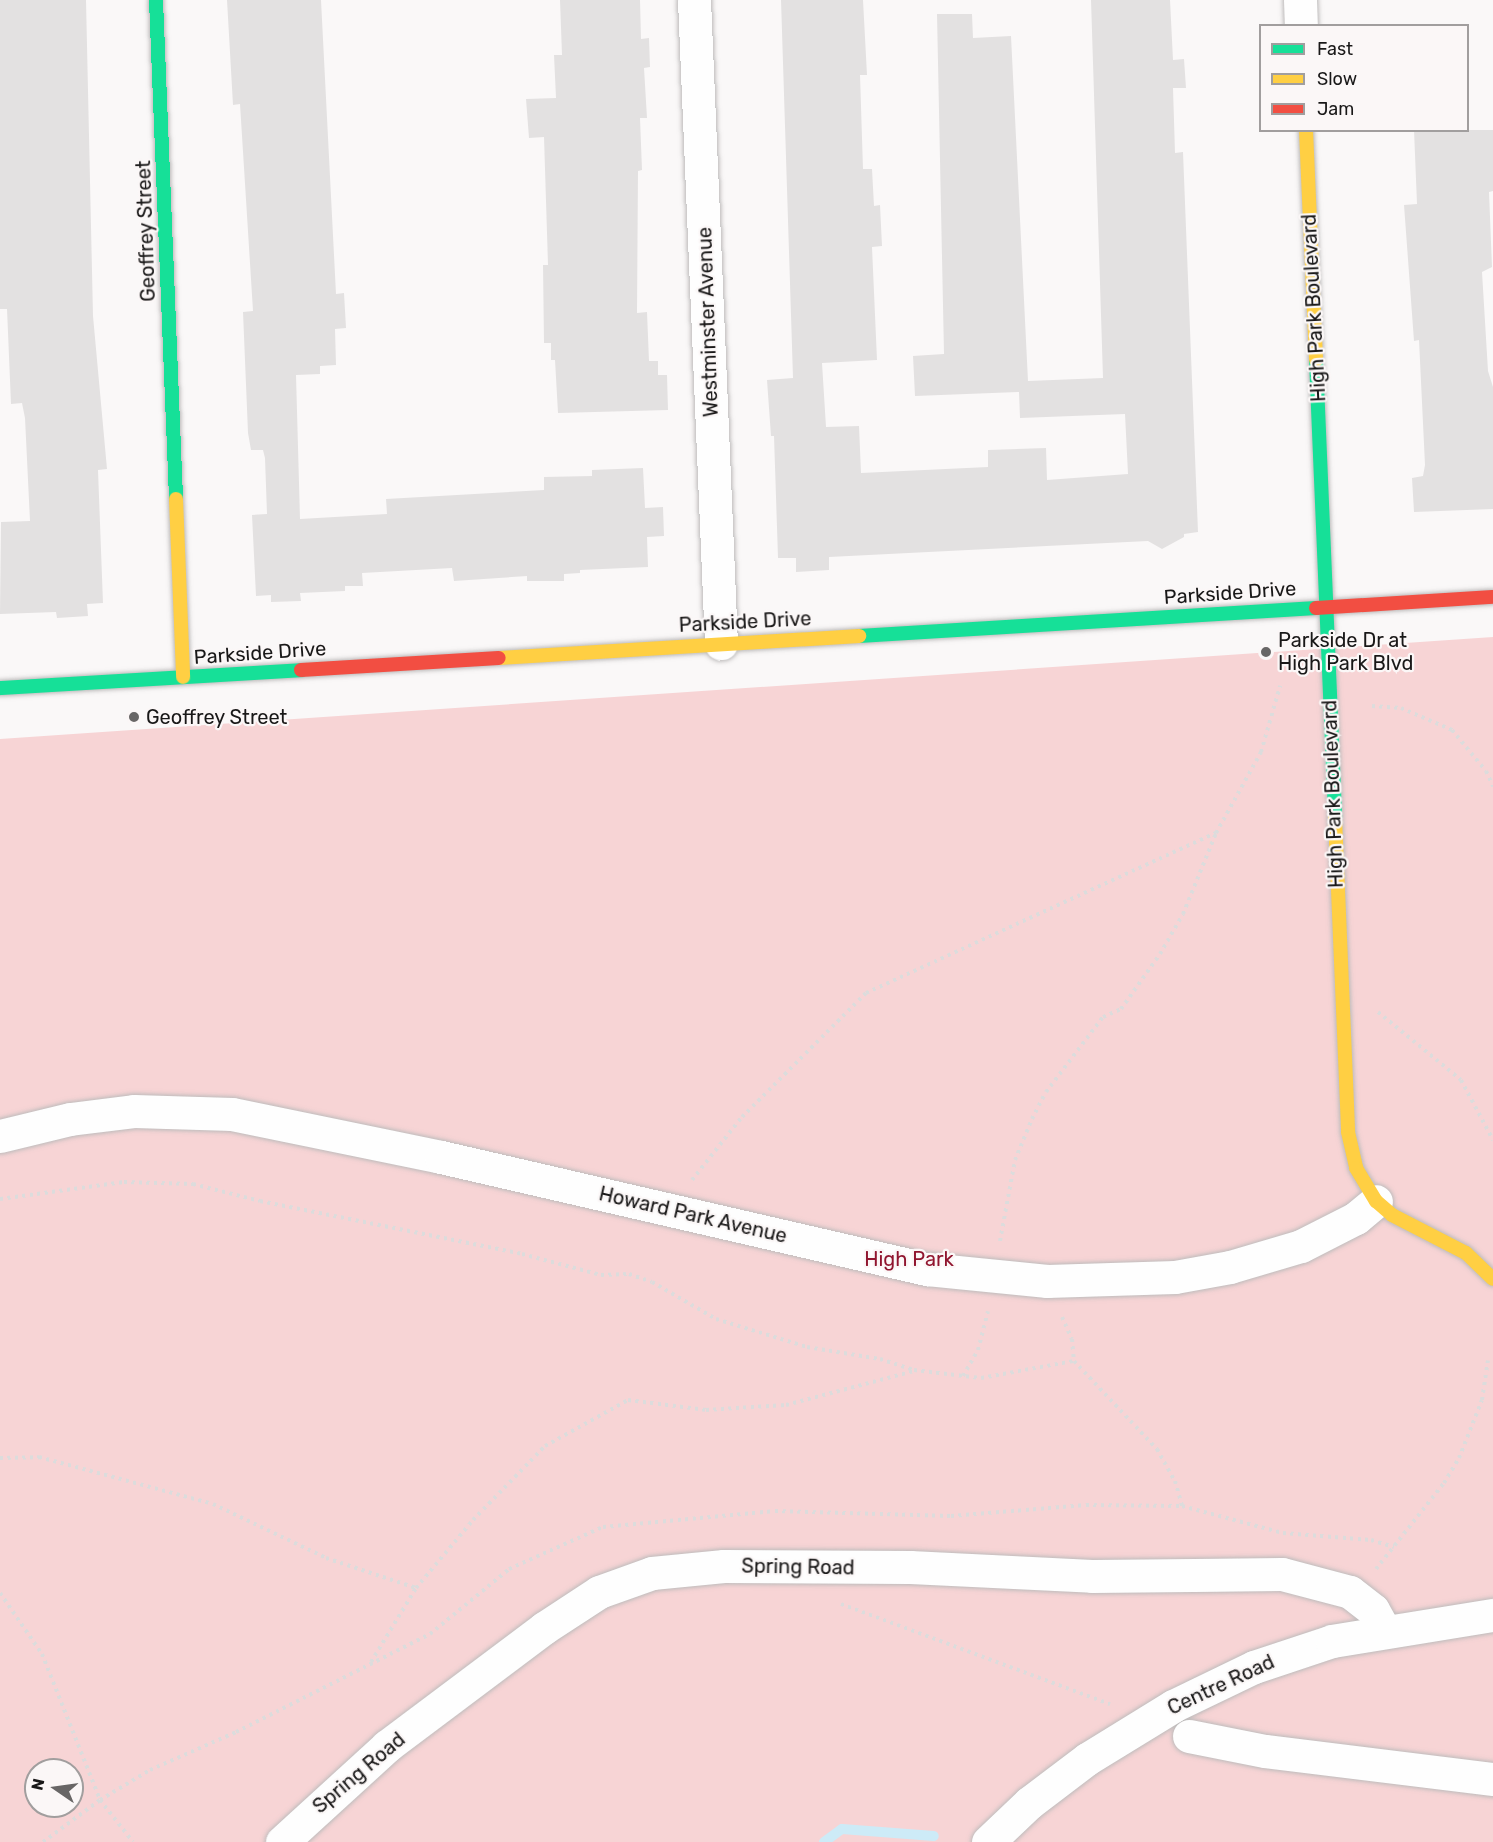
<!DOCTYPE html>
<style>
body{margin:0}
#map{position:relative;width:1493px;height:1842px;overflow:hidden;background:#faf8f8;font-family:Rubik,sans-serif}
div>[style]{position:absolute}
.green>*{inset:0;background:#f7d4d5}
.stream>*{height:10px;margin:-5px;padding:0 5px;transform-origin:5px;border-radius:5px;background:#cdebf7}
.building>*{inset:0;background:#e3e1e1}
.path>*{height:4px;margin-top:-2px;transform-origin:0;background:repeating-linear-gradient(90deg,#dcdcdc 0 3px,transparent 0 7.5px)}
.roads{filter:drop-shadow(0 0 2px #bebcbc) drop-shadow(0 0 2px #bebcbc)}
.street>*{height:33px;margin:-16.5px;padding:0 16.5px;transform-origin:16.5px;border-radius:16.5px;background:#fefefe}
.fast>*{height:14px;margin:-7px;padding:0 7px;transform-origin:7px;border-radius:7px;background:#16e098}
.slow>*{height:14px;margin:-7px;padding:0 7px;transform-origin:7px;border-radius:7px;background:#ffcf43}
.jam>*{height:14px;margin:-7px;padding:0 7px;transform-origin:7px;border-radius:7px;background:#f24e42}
.dots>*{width:16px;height:16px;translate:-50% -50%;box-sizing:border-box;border:3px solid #fbf7f7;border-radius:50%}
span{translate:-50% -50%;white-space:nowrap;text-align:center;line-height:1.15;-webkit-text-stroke:4.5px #fbf7f7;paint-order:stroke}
.street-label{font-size:20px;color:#191818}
.poi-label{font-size:20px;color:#191818}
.left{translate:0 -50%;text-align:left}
.park-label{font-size:20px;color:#90152f}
.legend{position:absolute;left:1259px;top:24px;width:210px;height:108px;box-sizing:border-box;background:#fbf7f7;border:2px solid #a19e9e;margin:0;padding:8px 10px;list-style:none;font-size:18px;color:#191818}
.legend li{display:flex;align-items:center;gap:12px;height:30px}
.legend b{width:30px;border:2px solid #a19e9e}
.north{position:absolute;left:24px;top:1758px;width:60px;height:60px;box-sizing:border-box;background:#fbf7f7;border:2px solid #a19e9e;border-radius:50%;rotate:283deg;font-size:16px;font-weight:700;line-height:24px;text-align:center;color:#191818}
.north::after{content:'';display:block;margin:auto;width:21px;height:27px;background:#686666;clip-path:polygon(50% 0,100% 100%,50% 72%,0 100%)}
</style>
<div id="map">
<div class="green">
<div style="clip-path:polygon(evenodd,1493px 637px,1493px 1842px,0 1842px,0 739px,1493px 637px,36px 1770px,72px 1770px,72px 1806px,36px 1806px,36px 1770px)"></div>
</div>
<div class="stream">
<div style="left:824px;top:1842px;width:22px;rotate:-36deg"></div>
<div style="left:842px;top:1829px;width:92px;rotate:4.4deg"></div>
</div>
<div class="building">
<div style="clip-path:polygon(0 0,86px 0,93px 316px,107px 469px,98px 470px,103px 603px,87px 604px,88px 616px,57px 618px,56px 612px,0 614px,1px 522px,30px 521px,25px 418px,22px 403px,11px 404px,7px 309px,0 309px)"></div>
<div style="clip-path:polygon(227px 0,321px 0,336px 294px,344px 293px,346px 328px,335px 329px,336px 365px,320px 366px,320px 374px,296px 375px,300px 519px,387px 514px,386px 499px,544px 490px,544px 477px,592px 476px,592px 470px,643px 468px,645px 508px,663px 507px,664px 536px,647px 537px,648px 567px,580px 570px,580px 573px,564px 574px,564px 581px,527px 581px,527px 576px,454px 581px,452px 568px,362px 573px,363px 586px,345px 586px,345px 591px,300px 593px,301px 601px,271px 602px,271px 595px,256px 596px,252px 515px,267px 514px,265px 458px,263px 450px,251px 450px,248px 433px,243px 312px,253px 311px,240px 104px,233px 105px)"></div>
<div style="clip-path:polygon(560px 0,640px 0,641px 39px,649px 38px,650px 67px,644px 68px,647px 118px,640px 118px,642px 170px,638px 171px,637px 313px,647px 312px,649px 361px,658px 361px,658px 375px,667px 375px,668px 410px,558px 413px,555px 360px,551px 360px,551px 343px,544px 343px,543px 265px,548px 265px,544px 137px,529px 138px,526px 99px,556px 98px,554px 55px,562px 55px)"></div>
<div style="clip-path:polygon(781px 0,863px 0,867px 75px,860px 75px,863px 169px,872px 169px,874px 206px,880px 205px,882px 246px,872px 247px,877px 360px,822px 363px,826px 427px,859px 426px,861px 473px,988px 467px,988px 450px,1046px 448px,1047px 480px,1128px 474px,1125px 414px,1020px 418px,1019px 392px,915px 396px,913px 356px,944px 354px,937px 14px,972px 14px,973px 38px,1011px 36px,1028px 381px,1103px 378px,1091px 0,1170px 0,1173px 60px,1184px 59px,1186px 88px,1173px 88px,1175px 153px,1183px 152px,1198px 532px,1184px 534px,1184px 537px,1162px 549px,1148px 541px,829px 557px,829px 570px,796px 572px,796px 558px,778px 558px,774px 436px,771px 436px,767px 380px,793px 378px)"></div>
<div style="clip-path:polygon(1414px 130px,1493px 130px,1493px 191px,1489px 192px,1492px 267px,1482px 272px,1488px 371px,1493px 387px,1493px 509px,1414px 512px,1412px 478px,1423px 476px,1425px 465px,1419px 340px,1414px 341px,1404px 205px,1417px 204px)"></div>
</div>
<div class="path">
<div style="left:1372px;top:706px;width:29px;rotate:4deg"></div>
<div style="left:1401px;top:708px;width:56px;rotate:23.3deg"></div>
<div style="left:1452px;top:730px;width:53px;rotate:50.3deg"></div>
<div style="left:1486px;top:771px;width:17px;rotate:65deg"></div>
<div style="left:1378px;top:1012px;width:107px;rotate:39.3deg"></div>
<div style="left:1461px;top:1080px;width:68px;rotate:61.9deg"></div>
<div style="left:692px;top:1180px;width:80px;rotate:-51.6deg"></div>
<div style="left:742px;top:1117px;width:175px;rotate:-45deg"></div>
<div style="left:866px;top:993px;width:385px;rotate:-24.6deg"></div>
<div style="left:0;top:1199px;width:125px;rotate:-7.8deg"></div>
<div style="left:124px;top:1182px;width:69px;rotate:1.7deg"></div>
<div style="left:193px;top:1184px;width:69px;rotate:14.2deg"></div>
<div style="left:260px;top:1201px;width:267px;rotate:11.4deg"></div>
<div style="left:522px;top:1254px;width:82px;rotate:14.9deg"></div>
<div style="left:601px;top:1275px;width:28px;rotate:-2deg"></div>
<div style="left:629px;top:1274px;width:24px;rotate:19deg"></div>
<div style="left:652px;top:1282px;width:74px;rotate:30deg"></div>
<div style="left:716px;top:1319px;width:95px;rotate:17.1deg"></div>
<div style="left:807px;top:1347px;width:74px;rotate:9.3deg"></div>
<div style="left:880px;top:1359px;width:36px;rotate:18deg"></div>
<div style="left:914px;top:1370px;width:67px;rotate:6.8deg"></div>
<div style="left:981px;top:1378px;width:95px;rotate:-10.4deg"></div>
<div style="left:1000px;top:1241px;width:82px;rotate:-79.5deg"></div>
<div style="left:1015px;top:1160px;width:44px;rotate:-67.5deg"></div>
<div style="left:1032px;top:1119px;width:30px;rotate:-63deg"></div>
<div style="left:1046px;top:1092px;width:94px;rotate:-52.8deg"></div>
<div style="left:1103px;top:1017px;width:20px;rotate:-24deg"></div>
<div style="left:1121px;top:1009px;width:67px;rotate:-54.7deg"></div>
<div style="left:1160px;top:954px;width:46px;rotate:-60.1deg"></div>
<div style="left:1183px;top:914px;width:87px;rotate:-67.8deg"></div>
<div style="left:1216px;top:833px;width:93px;rotate:-60.9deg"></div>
<div style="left:1261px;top:752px;width:69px;rotate:-73.9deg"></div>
<div style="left:1062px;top:1317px;width:24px;rotate:66deg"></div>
<div style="left:1072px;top:1339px;width:22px;rotate:85deg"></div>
<div style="left:1074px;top:1361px;width:121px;rotate:46.7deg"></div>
<div style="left:1157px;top:1449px;width:37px;rotate:61deg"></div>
<div style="left:1175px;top:1481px;width:26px;rotate:74deg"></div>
<div style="left:963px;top:1376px;width:30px;rotate:-60deg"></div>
<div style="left:978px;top:1350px;width:40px;rotate:-75.6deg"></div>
<div style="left:0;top:1458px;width:39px;rotate:-1deg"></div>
<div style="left:39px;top:1457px;width:180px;rotate:15.1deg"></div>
<div style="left:213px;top:1504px;width:125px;rotate:25.5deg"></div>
<div style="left:326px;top:1558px;width:95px;rotate:18.4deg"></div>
<div style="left:1376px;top:1569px;width:110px;rotate:-51.7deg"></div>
<div style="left:1444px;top:1483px;width:29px;rotate:-59deg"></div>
<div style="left:1459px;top:1458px;width:62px;rotate:-68.4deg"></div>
<div style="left:1482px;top:1400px;width:40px;rotate:-81.5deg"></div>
<div style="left:0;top:1593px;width:74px;rotate:55.5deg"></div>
<div style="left:42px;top:1654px;width:157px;rotate:68.3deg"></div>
<div style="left:100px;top:1800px;width:53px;rotate:51.8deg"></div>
<div style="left:841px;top:1604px;width:287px;rotate:20.4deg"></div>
<div style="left:371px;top:1662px;width:87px;rotate:-58.7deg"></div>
<div style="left:416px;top:1588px;width:89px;rotate:-50deg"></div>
<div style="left:473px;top:1520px;width:103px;rotate:-45.8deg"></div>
<div style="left:545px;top:1446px;width:95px;rotate:-29deg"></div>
<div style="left:628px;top:1400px;width:79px;rotate:7.3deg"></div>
<div style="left:706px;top:1410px;width:80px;rotate:-3.6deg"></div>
<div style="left:786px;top:1405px;width:132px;rotate:-14.9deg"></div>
<div style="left:43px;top:1842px;width:71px;rotate:-36.4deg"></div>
<div style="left:100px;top:1800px;width:58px;rotate:-31deg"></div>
<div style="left:150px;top:1770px;width:94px;rotate:-23.8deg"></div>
<div style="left:236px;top:1732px;width:217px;rotate:-26.8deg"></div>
<div style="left:430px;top:1634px;width:102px;rotate:-39.4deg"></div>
<div style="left:509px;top:1569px;width:103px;rotate:-24.1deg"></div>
<div style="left:603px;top:1527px;width:173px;rotate:-5.3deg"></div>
<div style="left:775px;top:1511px;width:176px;rotate:1.6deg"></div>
<div style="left:951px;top:1516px;width:135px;rotate:-4.7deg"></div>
<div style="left:1086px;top:1505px;width:96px;rotate:0.6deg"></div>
<div style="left:1182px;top:1506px;width:105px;rotate:15deg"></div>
<div style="left:1283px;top:1533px;width:88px;rotate:4.5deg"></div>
<div style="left:1371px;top:1540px;width:24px;rotate:17deg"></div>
</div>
<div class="roads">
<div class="street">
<div style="left:694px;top:0;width:644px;rotate:87.6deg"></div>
<div style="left:1300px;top:0;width:26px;rotate:88deg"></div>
<div style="left:0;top:1136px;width:72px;rotate:-13.7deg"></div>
<div style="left:70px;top:1119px;width:64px;rotate:-7.1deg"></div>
<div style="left:134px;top:1111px;width:98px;rotate:1.8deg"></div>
<div style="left:232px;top:1114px;width:213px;rotate:11.6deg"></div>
<div style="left:441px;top:1157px;width:499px;rotate:13deg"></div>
<div style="left:927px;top:1269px;width:121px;rotate:5.7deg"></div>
<div style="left:1047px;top:1281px;width:128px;rotate:-1.8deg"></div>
<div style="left:1175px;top:1277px;width:56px;rotate:-10.3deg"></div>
<div style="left:1230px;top:1267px;width:74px;rotate:-16.5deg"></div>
<div style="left:1301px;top:1246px;width:62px;rotate:-27deg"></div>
<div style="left:1356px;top:1218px;width:26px;rotate:-40deg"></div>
<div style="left:1189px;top:1736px;width:77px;rotate:11.2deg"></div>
<div style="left:1265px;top:1751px;width:230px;rotate:7deg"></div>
<div style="left:282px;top:1842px;width:142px;rotate:-42.4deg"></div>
<div style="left:387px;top:1746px;width:196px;rotate:-36.9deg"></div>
<div style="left:544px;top:1628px;width:66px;rotate:-33.2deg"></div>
<div style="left:599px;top:1592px;width:56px;rotate:-19.7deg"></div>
<div style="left:652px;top:1573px;width:72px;rotate:-5.6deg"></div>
<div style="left:724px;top:1566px;width:186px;rotate:0.3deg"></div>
<div style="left:910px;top:1567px;width:182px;rotate:2.8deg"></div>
<div style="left:1092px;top:1576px;width:190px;rotate:-0.6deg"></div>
<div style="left:1282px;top:1574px;width:70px;rotate:14.8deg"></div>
<div style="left:1350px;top:1592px;width:29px;rotate:38deg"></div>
<div style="left:1373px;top:1610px;width:23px;rotate:61deg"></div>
<div style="left:988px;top:1842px;width:57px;rotate:-43.6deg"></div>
<div style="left:1029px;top:1803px;width:73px;rotate:-37.2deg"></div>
<div style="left:1087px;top:1759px;width:101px;rotate:-31.6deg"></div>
<div style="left:1173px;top:1706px;width:90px;rotate:-25.7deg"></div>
<div style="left:1254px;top:1667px;width:82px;rotate:-18.4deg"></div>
<div style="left:1332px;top:1641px;width:163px;rotate:-9.2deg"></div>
</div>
<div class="fast">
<div style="left:156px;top:0;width:499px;rotate:87.7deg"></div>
<div style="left:1316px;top:360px;width:458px;rotate:87.6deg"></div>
<div style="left:859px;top:636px;width:458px;rotate:-3.5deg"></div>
<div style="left:0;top:688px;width:302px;rotate:-3.4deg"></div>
</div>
<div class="slow">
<div style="left:1306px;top:130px;width:230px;rotate:87.5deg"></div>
<div style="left:176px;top:499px;width:178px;rotate:87.7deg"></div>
<div style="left:499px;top:658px;width:361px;rotate:-3.5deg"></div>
<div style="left:1335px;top:818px;width:314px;rotate:87.6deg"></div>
<div style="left:1348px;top:1132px;width:37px;rotate:77deg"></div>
<div style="left:1356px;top:1168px;width:39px;rotate:59deg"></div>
<div style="left:1376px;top:1201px;width:21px;rotate:41deg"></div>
<div style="left:1392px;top:1215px;width:83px;rotate:27.2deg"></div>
<div style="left:1466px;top:1253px;width:37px;rotate:44deg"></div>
</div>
<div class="jam">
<div style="left:1316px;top:608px;width:177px;rotate:-3.6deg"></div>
<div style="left:301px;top:670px;width:198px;rotate:-3.5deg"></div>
</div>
</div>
<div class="dots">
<div style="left:1266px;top:652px;background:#686666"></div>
<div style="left:134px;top:717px;background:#686666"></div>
</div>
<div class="street-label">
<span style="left:146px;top:231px;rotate:-92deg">Geoffrey Street</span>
<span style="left:1314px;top:308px;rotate:-93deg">High Park Boulevard</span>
<span style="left:708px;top:322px;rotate:-92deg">Westminster Avenue</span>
<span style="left:1230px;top:593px;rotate:-4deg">Parkside Drive</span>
<span style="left:745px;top:622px;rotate:-3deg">Parkside Drive</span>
<span style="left:260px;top:653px;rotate:-4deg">Parkside Drive</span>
<span style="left:1333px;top:794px;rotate:-92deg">High Park Boulevard</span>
<span style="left:693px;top:1215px;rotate:13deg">Howard Park Avenue</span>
<span style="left:798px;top:1567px;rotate:1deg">Spring Road</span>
<span style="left:1221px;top:1685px;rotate:-25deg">Centre Road</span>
<span style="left:359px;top:1773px;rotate:-40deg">Spring Road</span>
</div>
<div class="poi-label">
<span class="left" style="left:1278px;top:652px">Parkside Dr at<br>High Park Blvd</span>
<span class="left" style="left:146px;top:717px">Geoffrey Street</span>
</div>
<div class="park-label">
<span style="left:909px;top:1259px">High Park</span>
</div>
<ul class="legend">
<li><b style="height:8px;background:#16e098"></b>Fast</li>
<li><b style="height:8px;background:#ffcf43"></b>Slow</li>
<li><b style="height:8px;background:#f24e42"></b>Jam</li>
</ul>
<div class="north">N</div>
</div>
